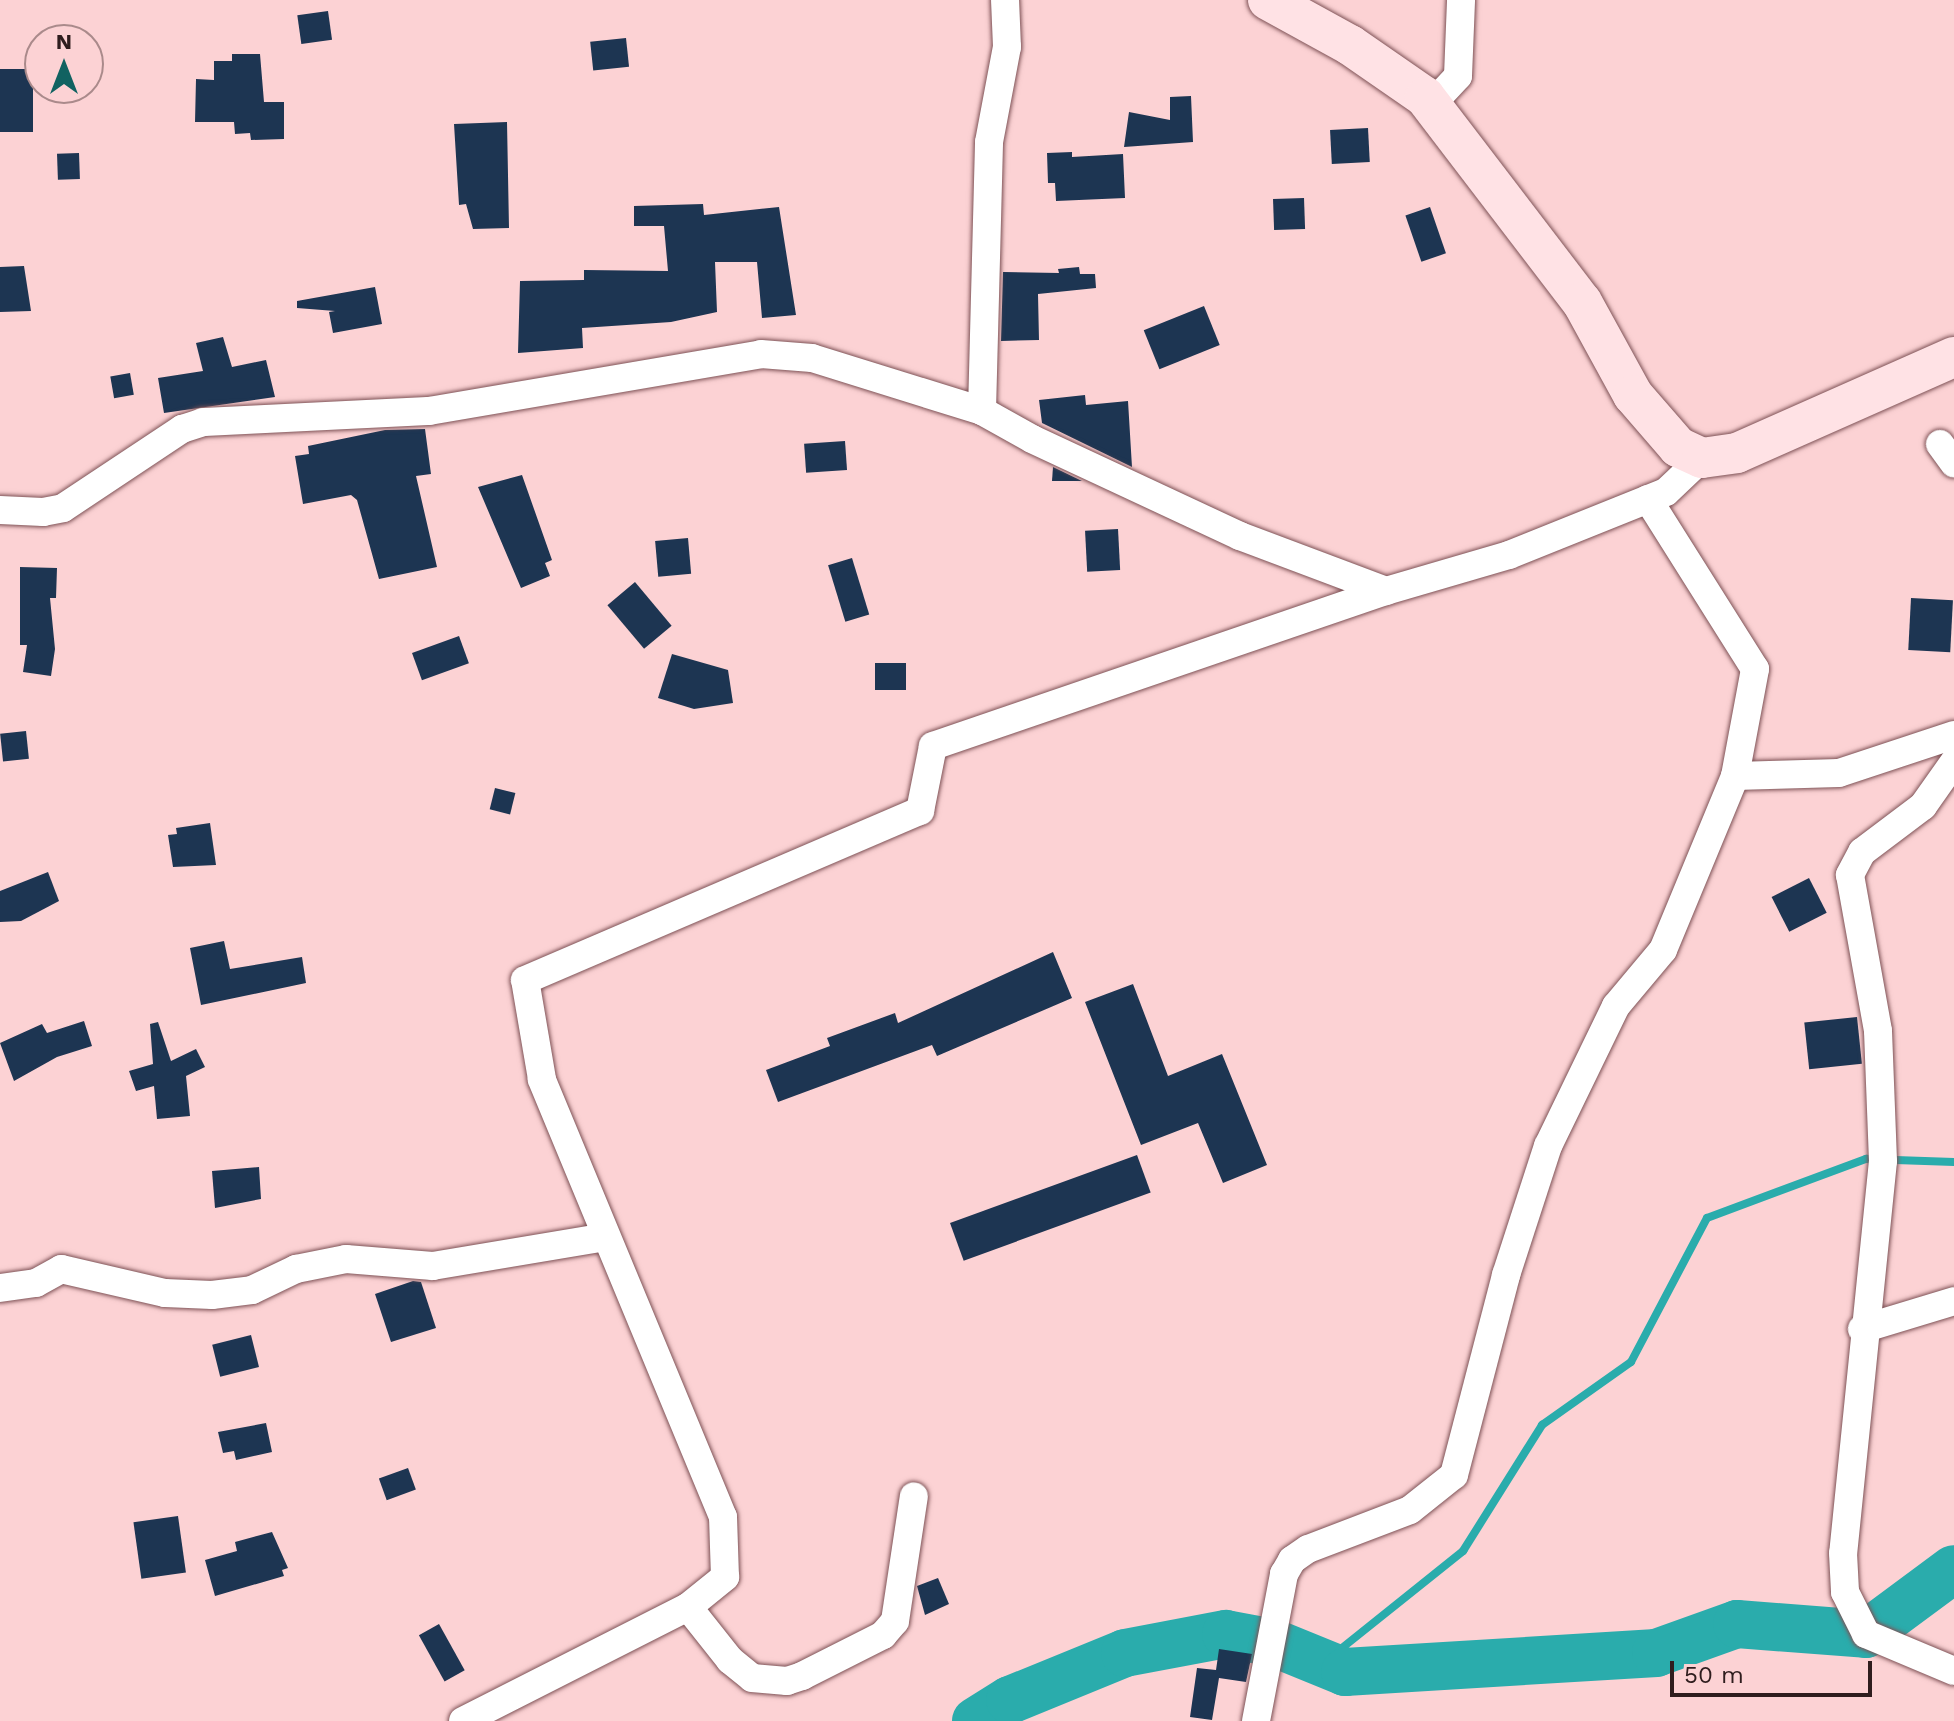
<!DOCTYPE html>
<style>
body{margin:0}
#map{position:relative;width:1954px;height:1721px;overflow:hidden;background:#fcd2d4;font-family:"Work Sans",sans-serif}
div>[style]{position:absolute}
.stream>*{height:8px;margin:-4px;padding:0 4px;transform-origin:4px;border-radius:4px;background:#2aacac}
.river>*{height:48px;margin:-24px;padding:0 24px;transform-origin:24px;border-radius:24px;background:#2aacac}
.building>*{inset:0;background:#1d3552;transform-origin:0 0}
.roads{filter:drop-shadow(0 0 2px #7e5256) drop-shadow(0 0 2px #7e5256)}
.street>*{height:28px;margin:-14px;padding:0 14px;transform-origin:14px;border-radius:14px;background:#fff}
.secondary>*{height:40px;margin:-20px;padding:0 20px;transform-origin:20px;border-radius:20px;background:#ffe2e5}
span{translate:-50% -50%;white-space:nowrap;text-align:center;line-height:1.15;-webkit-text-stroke:8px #fcd2d4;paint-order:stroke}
.north{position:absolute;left:24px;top:24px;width:80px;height:80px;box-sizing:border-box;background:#fcd2d4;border:2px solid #aa8a8b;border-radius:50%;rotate:0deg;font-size:22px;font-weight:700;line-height:32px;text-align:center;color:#2f1d1e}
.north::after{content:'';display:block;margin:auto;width:28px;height:36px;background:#116261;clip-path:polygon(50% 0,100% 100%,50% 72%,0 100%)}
.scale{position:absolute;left:1670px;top:1661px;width:202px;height:36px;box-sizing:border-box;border:4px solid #2f1d1e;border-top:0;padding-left:10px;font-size:24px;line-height:28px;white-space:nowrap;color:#2f1d1e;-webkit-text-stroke:6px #fcd2d4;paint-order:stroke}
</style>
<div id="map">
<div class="stream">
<div style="left:1322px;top:1664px;width:181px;rotate:-38.7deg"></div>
<div style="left:1463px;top:1551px;width:149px;rotate:-57.9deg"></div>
<div style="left:1542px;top:1425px;width:109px;rotate:-35.3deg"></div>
<div style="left:1631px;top:1362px;width:163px;rotate:-62.2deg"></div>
<div style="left:1707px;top:1218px;width:170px;rotate:-20.4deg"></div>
<div style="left:1866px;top:1159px;width:88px;rotate:2deg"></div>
</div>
<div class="river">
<div style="left:976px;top:1721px;width:40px;rotate:-32deg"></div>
<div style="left:1010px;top:1700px;width:124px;rotate:-22.2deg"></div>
<div style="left:1125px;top:1653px;width:103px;rotate:-10.7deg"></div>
<div style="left:1226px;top:1634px;width:49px;rotate:10.6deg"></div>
<div style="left:1274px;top:1643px;width:77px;rotate:22.2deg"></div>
<div style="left:1345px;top:1672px;width:312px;rotate:-3.5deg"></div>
<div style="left:1656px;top:1653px;width:86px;rotate:-19.7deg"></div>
<div style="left:1737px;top:1624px;width:129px;rotate:4.4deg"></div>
<div style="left:1866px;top:1634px;width:109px;rotate:-36.5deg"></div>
</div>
<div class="building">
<div style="left:328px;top:11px;width:29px;height:31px;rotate:82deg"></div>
<div style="left:626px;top:38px;width:29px;height:36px;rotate:84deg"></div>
<div style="clip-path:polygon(232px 54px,260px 54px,264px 102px,284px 102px,284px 139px,251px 140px,250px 133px,235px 134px,234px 122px,195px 122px,196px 79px,214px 80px,214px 61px,232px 61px)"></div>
<div style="left:0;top:69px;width:33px;height:63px"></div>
<div style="clip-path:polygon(1191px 96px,1193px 142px,1124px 147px,1129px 112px,1170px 120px,1170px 97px)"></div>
<div style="clip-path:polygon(507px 122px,509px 228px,473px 229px,466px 204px,459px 205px,454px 124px)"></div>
<div style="left:1368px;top:128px;width:34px;height:38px;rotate:87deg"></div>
<div style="clip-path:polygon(1072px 152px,1072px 157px,1123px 154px,1125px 198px,1056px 201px,1055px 183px,1048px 183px,1047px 153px)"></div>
<div style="left:79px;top:153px;width:26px;height:22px;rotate:88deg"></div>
<div style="left:1304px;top:198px;width:31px;height:31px;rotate:88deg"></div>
<div style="clip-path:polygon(703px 204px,704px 215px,779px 207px,796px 315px,762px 318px,757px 262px,715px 262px,717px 312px,671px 322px,582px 328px,583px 348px,518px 353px,520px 281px,584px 280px,584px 270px,668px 271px,664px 226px,634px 226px,634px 206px)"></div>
<div style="left:1430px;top:207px;width:49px;height:26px;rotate:71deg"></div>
<div style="clip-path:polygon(24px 266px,31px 311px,0 312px,0 267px)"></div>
<div style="clip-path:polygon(1079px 267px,1080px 274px,1095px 274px,1096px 288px,1038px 294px,1039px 340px,1001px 341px,1003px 272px,1059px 273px,1058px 269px)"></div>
<div style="clip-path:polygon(375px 287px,382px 324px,333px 333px,329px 312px,335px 311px,297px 308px,297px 301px)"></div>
<div style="left:1204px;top:306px;width:42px;height:65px;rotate:68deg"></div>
<div style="clip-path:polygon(223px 337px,232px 367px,266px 360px,275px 397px,164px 413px,158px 378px,203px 371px,196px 343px)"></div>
<div style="left:130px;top:373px;width:22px;height:20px;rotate:80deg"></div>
<div style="clip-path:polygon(1085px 395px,1086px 405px,1128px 401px,1132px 467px,1042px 423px,1039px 400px)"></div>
<div style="clip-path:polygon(425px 429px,431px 474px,416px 476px,437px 567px,379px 579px,357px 500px,351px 495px,303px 504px,295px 456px,309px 454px,308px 446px,385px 430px)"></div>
<div style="left:845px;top:441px;width:29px;height:41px;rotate:86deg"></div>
<div style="clip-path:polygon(1053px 467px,1082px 481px,1052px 481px)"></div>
<div style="clip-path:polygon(522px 475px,552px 560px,545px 563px,550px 576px,521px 588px,478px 487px)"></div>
<div style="left:1118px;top:529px;width:41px;height:33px;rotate:87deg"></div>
<div style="left:688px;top:538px;width:36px;height:33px;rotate:85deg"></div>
<div style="left:852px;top:558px;width:59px;height:25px;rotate:73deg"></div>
<div style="clip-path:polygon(20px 567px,57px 568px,56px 598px,50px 598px,55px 649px,51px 676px,23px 672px,27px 645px,20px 645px)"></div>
<div style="left:635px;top:582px;width:57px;height:36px;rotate:50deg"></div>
<div style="left:1911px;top:598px;width:42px;height:52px;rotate:3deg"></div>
<div style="left:459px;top:636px;width:29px;height:50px;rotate:70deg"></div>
<div style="clip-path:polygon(672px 654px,728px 670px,733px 703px,694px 709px,658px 698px)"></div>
<div style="left:875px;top:663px;width:31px;height:27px"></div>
<div style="left:26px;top:731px;width:28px;height:26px;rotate:84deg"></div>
<div style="left:495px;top:788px;width:21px;height:22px;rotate:14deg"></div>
<div style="clip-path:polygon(210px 823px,216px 865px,173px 867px,168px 835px,177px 834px,176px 828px)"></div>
<div style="clip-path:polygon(48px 872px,59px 901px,21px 921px,0 922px,0 891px)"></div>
<div style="left:1809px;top:878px;width:39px;height:42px;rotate:63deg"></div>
<div style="clip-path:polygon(224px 941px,230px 969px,302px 957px,306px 983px,201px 1005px,190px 948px)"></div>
<div style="clip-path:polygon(1053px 952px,1072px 998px,937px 1056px,932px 1045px,778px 1102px,766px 1070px,830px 1046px,827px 1038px,895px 1013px,898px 1023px)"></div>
<div style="clip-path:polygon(1133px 984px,1168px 1076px,1222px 1054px,1267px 1165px,1223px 1183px,1198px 1123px,1141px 1145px,1085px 1002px)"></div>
<div style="left:1857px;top:1017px;width:47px;height:53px;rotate:84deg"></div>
<div style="clip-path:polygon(84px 1021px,92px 1046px,57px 1057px,14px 1081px,0 1043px,42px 1024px,47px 1033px)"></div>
<div style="clip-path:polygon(158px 1022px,171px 1061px,196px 1049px,205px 1067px,186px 1076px,190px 1116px,157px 1119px,154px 1086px,136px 1091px,129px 1071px,153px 1064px,150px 1024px)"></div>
<div style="left:1137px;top:1155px;width:40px;height:199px;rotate:70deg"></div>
<div style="clip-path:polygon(259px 1167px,261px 1199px,215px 1208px,212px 1171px)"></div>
<div style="clip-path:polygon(413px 1281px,421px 1282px,436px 1328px,391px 1342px,375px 1294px)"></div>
<div style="left:251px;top:1335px;width:33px;height:40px;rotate:76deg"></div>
<div style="clip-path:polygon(266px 1423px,272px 1452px,236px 1460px,234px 1451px,223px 1453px,218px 1432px)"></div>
<div style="left:408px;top:1468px;width:23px;height:31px;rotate:70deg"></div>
<div style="left:178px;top:1516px;width:57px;height:45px;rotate:82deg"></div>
<div style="clip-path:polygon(272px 1532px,288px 1568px,282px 1570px,284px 1576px,215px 1596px,205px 1560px,237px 1551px,235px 1542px)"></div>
<div style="clip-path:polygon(938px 1578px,949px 1604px,925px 1615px,917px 1586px)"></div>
<div style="left:439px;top:1624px;width:53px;height:23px;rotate:61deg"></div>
<div style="clip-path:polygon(1219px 1649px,1252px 1654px,1246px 1682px,1219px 1678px,1212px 1720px,1190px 1717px,1197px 1668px,1216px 1670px)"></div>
</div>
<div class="roads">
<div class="street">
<div style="left:1432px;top:104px;width:38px;rotate:-47deg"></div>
<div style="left:1458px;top:76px;width:76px;rotate:-87.7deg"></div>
<div style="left:982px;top:411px;width:269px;rotate:-88.5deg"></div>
<div style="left:989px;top:142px;width:97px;rotate:-79.3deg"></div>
<div style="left:1007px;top:47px;width:47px;rotate:-92.4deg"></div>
<div style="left:1940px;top:444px;width:24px;rotate:54deg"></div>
<div style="left:0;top:510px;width:43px;rotate:2.7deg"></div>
<div style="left:43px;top:512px;width:20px;rotate:-11deg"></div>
<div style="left:63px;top:508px;width:143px;rotate:-33.6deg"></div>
<div style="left:182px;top:429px;width:22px;rotate:-18deg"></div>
<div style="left:203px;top:422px;width:226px;rotate:-2.8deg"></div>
<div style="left:429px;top:411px;width:337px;rotate:-9.7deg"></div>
<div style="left:761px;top:354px;width:51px;rotate:4.5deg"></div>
<div style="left:812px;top:358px;width:178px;rotate:17.3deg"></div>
<div style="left:982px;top:411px;width:57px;rotate:29.2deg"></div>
<div style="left:1032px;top:439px;width:230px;rotate:25deg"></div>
<div style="left:1240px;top:536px;width:156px;rotate:20.6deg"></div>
<div style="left:1954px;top:762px;width:54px;rotate:125.2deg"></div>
<div style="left:1923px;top:806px;width:76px;rotate:143deg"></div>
<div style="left:1862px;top:852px;width:26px;rotate:118deg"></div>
<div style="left:1850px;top:875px;width:158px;rotate:79.8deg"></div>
<div style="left:1878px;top:1031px;width:130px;rotate:87.8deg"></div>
<div style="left:1883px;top:1161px;width:394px;rotate:95.8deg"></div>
<div style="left:1843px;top:1553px;width:39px;rotate:87deg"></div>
<div style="left:1845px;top:1592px;width:47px;rotate:63.4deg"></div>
<div style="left:1866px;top:1634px;width:95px;rotate:22.8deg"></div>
<div style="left:1735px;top:776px;width:104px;rotate:-1.7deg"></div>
<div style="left:1839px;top:773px;width:121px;rotate:-18.3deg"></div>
<div style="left:0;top:1288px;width:36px;rotate:-8deg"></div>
<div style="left:36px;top:1283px;width:29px;rotate:-29deg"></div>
<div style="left:61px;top:1269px;width:107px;rotate:13deg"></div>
<div style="left:165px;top:1293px;width:47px;rotate:2.4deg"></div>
<div style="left:212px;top:1295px;width:40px;rotate:-7.1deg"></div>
<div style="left:252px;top:1290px;width:49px;rotate:-25.5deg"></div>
<div style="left:296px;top:1269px;width:51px;rotate:-11.3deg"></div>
<div style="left:346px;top:1259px;width:87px;rotate:4.6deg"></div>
<div style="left:433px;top:1266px;width:175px;rotate:-9.5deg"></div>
<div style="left:1862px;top:1329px;width:96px;rotate:-16.9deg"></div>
<div style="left:688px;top:1607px;width:68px;rotate:51.6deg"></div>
<div style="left:730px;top:1660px;width:28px;rotate:39deg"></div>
<div style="left:752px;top:1678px;width:35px;rotate:5deg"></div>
<div style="left:787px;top:1681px;width:16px;rotate:-18deg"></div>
<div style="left:802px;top:1676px;width:91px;rotate:-26.8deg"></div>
<div style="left:883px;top:1635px;width:18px;rotate:-49deg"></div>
<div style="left:895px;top:1621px;width:126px;rotate:-81.4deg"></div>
<div style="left:463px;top:1721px;width:252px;rotate:-26.9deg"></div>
<div style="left:688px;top:1607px;width:48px;rotate:-39deg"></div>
<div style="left:725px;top:1577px;width:60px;rotate:-91.9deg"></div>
<div style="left:723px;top:1517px;width:474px;rotate:-112.5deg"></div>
<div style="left:542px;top:1079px;width:100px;rotate:-99.7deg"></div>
<div style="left:525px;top:980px;width:430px;rotate:-23.2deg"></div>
<div style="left:920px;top:811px;width:66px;rotate:-78.7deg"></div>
<div style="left:933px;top:746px;width:479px;rotate:-18.9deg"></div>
<div style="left:1386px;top:591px;width:128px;rotate:-16.3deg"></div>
<div style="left:1509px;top:555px;width:169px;rotate:-21.9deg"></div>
<div style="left:1666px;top:492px;width:50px;rotate:-43.4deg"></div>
<div style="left:1256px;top:1721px;width:150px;rotate:-79.2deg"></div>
<div style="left:1284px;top:1574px;width:16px;rotate:-60deg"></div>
<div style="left:1292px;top:1560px;width:19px;rotate:-35deg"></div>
<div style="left:1308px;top:1549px;width:109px;rotate:-20.9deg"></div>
<div style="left:1410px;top:1510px;width:56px;rotate:-38.5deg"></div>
<div style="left:1454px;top:1475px;width:207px;rotate:-75.4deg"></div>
<div style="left:1506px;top:1275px;width:136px;rotate:-72deg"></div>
<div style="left:1548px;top:1146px;width:156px;rotate:-64.1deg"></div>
<div style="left:1616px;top:1006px;width:73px;rotate:-50deg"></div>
<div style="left:1663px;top:950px;width:188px;rotate:-67.5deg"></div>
<div style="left:1735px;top:776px;width:109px;rotate:-79.4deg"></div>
<div style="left:1755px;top:669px;width:201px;rotate:-122.2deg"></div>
</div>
<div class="secondary">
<div style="left:1268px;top:0;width:94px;rotate:28.8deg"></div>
<div style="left:1350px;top:45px;width:91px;rotate:34.7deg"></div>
<div style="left:1425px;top:97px;width:258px;rotate:52.6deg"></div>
<div style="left:1582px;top:302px;width:106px;rotate:61.3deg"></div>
<div style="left:1633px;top:395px;width:69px;rotate:49.1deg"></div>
<div style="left:1678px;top:447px;width:26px;rotate:25deg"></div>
<div style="left:1702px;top:458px;width:35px;rotate:-8deg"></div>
<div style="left:1737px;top:453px;width:237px;rotate:-23.9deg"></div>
</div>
</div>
<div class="north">N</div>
<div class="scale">50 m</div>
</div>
